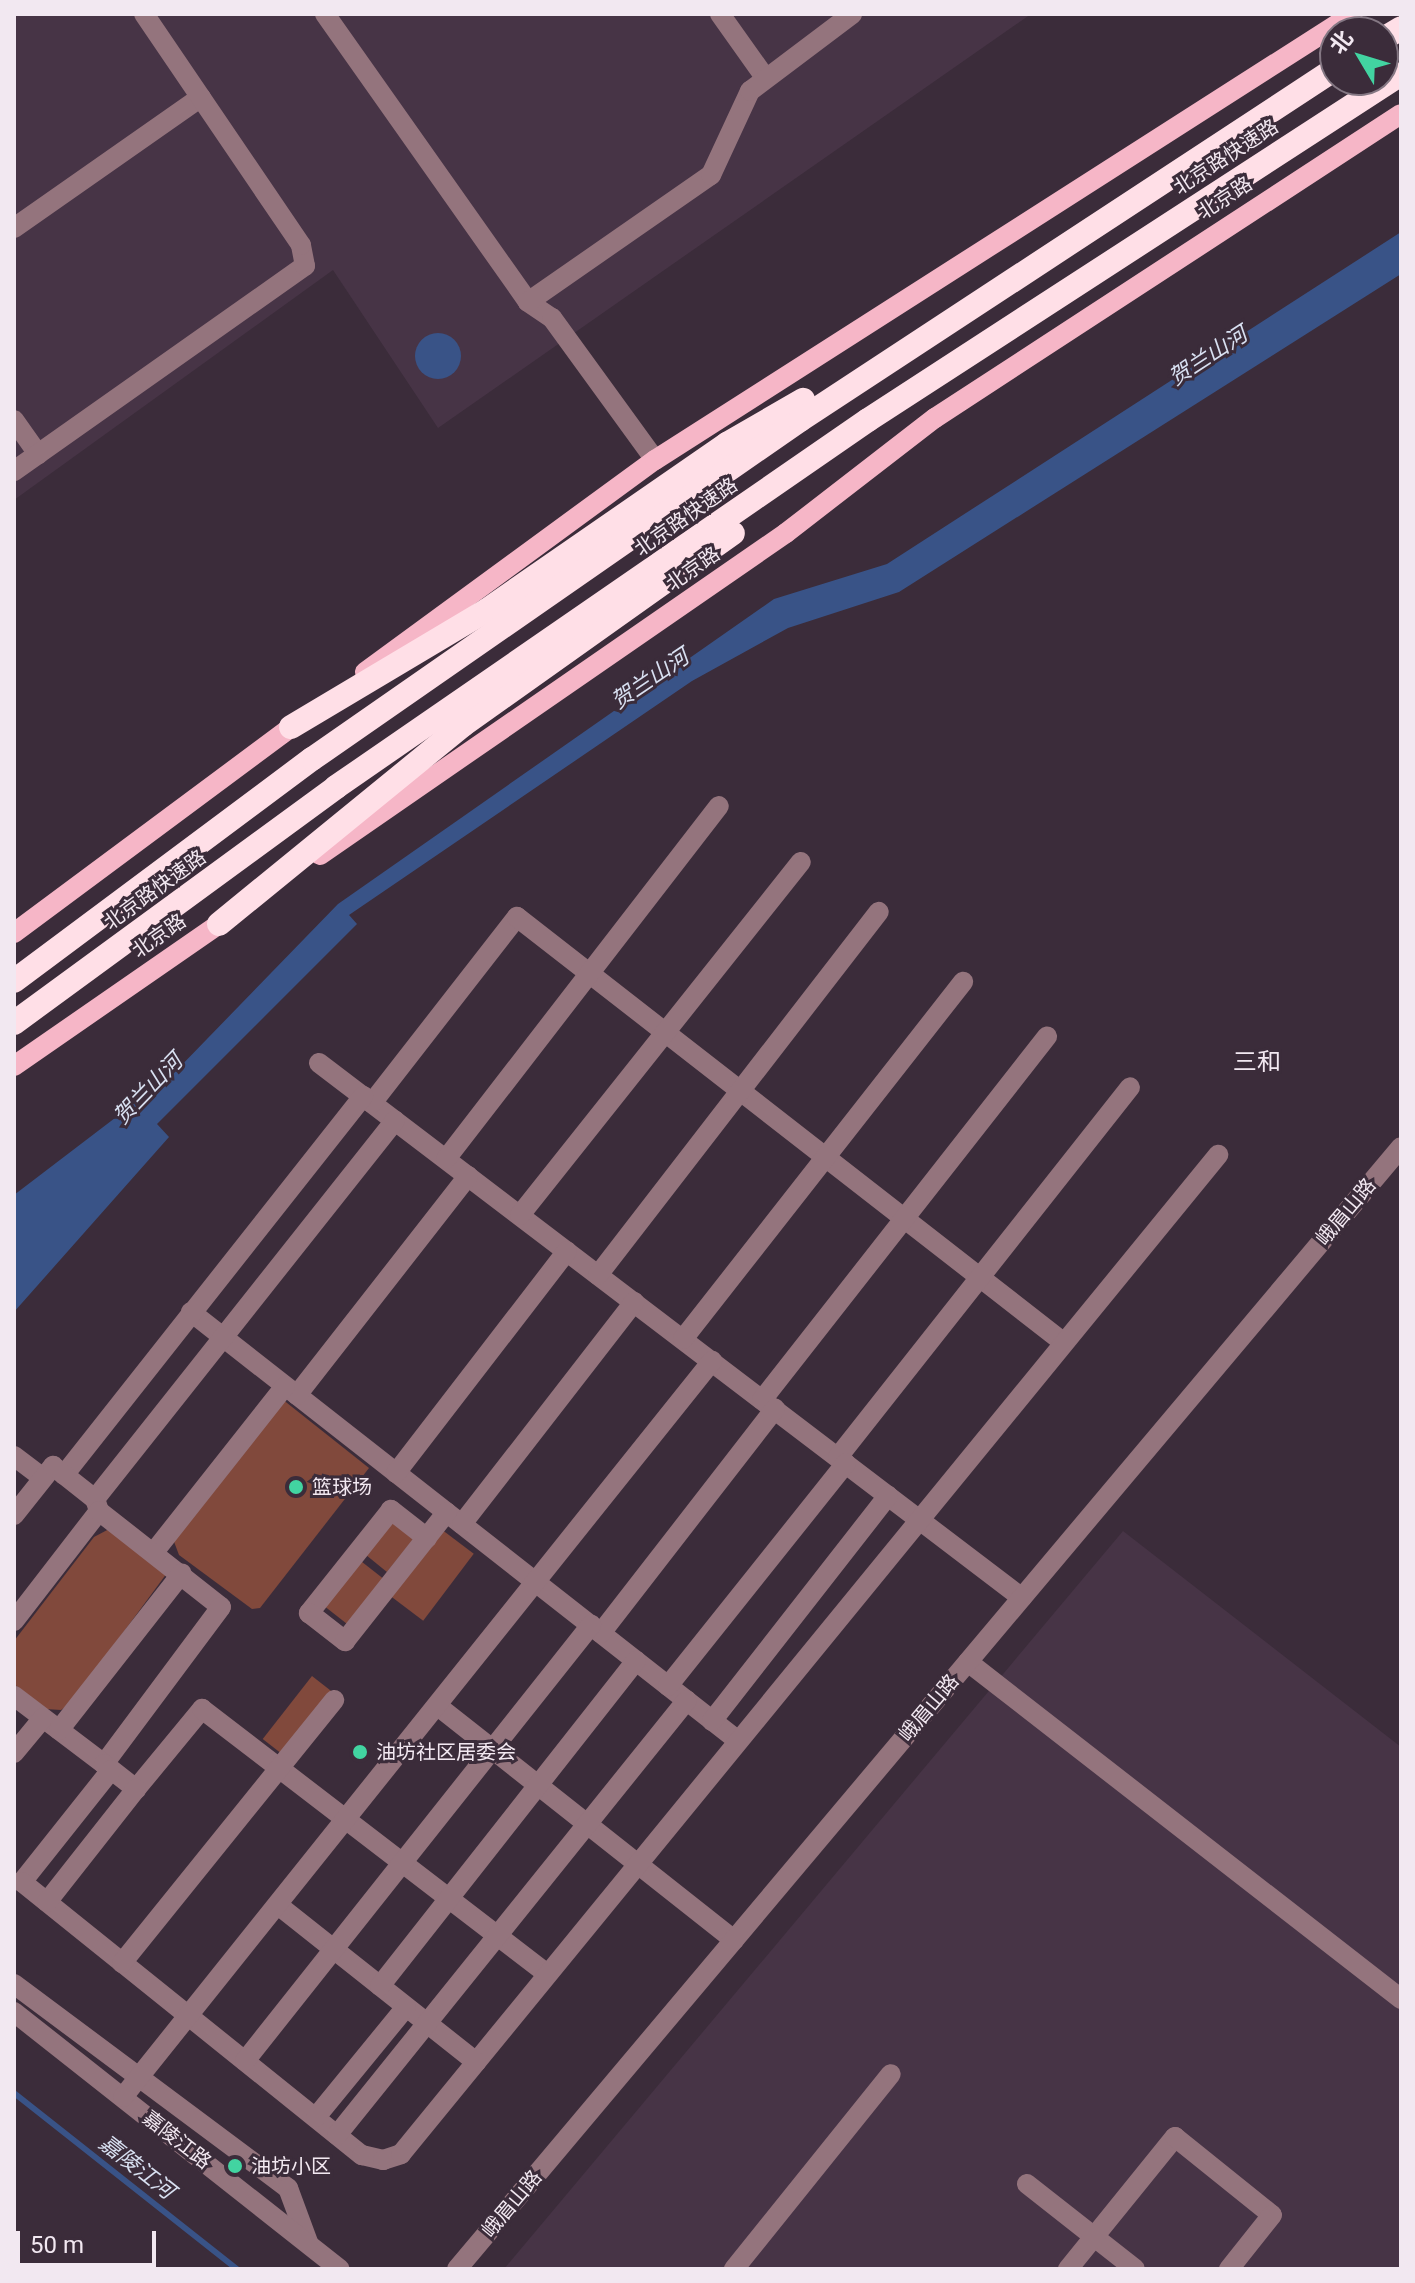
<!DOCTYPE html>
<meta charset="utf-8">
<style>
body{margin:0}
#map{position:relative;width:1415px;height:2283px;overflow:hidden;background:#3b2c3a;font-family:Roboto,"Noto Sans SC",sans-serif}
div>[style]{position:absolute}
.built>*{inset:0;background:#473446}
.green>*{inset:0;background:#81493c;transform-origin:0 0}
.water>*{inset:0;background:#395387}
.round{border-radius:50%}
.stream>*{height:6px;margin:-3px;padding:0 3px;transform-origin:3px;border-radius:3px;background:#395387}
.minor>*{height:20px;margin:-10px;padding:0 10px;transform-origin:10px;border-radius:10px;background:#94747d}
.major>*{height:20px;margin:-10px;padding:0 10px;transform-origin:10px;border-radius:10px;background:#f6b6c7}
.highway>*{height:24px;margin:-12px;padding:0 12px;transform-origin:12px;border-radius:12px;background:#ffdfe7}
.dots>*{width:22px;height:22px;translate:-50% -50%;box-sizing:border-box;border:4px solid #3b2c3a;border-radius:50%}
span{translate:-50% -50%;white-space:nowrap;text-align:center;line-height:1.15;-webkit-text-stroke:6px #3b2c3a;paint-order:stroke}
.street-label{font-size:20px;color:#f2e8f1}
.poi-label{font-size:20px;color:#f2e8f1}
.left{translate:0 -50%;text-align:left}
.water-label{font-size:22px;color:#d9e1f2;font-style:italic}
.quarter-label{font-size:24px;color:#f2e8f1}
.frame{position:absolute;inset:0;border:16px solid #f2e8f1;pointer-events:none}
.north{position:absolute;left:1319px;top:16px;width:80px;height:80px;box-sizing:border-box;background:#3b2c3a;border:2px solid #847783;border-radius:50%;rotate:308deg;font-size:22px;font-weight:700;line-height:32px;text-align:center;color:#f2e8f1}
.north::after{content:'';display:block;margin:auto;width:28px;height:36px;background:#42d4a1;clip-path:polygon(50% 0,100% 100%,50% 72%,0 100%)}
.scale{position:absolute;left:16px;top:2231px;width:140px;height:36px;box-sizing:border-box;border:4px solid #f2e8f1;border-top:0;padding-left:10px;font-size:24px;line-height:28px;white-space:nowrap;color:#f2e8f1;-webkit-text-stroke:6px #3b2c3a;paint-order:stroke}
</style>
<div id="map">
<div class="built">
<div style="clip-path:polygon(14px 14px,1031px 14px,438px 428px,333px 270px,14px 500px)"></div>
<div style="clip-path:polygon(1123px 1531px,1401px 1747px,1401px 2269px,504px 2269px)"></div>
</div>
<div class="green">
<div style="clip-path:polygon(282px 1399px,369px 1468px,260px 1608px,252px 1609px,179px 1555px,173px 1539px)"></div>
<div style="left:391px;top:1516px;width:32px;height:46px;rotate:39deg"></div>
<div style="clip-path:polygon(111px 1528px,167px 1573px,72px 1702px,61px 1710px,45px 1709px,14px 1684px,14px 1641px,94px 1537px)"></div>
<div style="left:441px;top:1529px;width:41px;height:84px;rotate:37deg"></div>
<div style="left:357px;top:1558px;width:34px;height:58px;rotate:38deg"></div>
<div style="left:312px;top:1676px;width:28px;height:80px;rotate:38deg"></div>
</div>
<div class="water">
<div style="clip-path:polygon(1401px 232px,1401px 274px,899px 592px,788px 628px,692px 681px,349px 915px,357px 924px,157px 1124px,169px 1137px,14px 1312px,14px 1195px,174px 1073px,338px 904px,774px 599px,887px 564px)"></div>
<div class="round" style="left:415px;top:333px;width:46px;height:46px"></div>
</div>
<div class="stream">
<div style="left:14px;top:2093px;width:284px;rotate:38.3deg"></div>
</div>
<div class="minor">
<div style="left:325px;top:14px;width:352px;rotate:54.8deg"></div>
<div style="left:528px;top:302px;width:29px;rotate:34deg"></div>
<div style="left:552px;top:318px;width:175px;rotate:54deg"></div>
<div style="left:720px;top:14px;width:76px;rotate:54.6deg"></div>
<div style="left:14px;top:228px;width:228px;rotate:-35deg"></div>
<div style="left:528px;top:302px;width:223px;rotate:-34.8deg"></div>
<div style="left:711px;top:175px;width:93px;rotate:-65.1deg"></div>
<div style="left:750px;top:91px;width:128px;rotate:-37deg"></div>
<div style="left:14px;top:420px;width:42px;rotate:54.8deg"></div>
<div style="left:14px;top:471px;width:356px;rotate:-35.2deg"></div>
<div style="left:305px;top:266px;width:21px;rotate:-101deg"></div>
<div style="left:301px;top:245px;width:279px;rotate:-124.2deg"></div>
<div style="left:319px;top:1063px;width:883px;rotate:37.27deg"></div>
<div style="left:372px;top:1103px;width:236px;rotate:-52.1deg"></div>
<div style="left:517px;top:917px;width:692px;rotate:37.9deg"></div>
<div style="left:446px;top:1159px;width:446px;rotate:-52.3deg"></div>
<div style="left:520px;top:1215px;width:451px;rotate:-51.5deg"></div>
<div style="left:598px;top:1275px;width:459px;rotate:-52.3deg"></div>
<div style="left:191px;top:1312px;width:694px;rotate:38.09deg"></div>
<div style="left:683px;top:1339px;width:454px;rotate:-51.9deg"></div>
<div style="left:297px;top:1395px;width:278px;rotate:-52deg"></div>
<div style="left:762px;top:1400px;width:462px;rotate:-51.9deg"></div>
<div style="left:14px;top:1456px;width:36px;rotate:37deg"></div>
<div style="left:838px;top:1457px;width:471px;rotate:-51.7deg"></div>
<div style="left:396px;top:1473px;width:280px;rotate:-52.4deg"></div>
<div style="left:64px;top:1475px;width:483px;rotate:-51.7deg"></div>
<div style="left:99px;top:1511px;width:13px;rotate:-108deg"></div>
<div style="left:95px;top:1499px;width:483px;rotate:-51.6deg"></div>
<div style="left:14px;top:1515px;width:63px;rotate:-51.5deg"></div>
<div style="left:53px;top:1466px;width:53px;rotate:38.2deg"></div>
<div style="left:462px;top:1524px;width:281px;rotate:-52.2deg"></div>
<div style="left:427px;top:1538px;width:46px;rotate:-142.1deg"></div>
<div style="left:391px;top:1510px;width:132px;rotate:128.5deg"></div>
<div style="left:309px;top:1613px;width:46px;rotate:37.9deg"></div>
<div style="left:345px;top:1641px;width:164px;rotate:-51.7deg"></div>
<div style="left:154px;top:1552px;width:211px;rotate:-51.7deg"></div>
<div style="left:14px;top:1621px;width:139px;rotate:-52.3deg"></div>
<div style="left:99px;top:1511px;width:155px;rotate:38.2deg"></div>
<div style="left:221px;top:1607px;width:196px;rotate:126.7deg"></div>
<div style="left:104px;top:1764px;width:113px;rotate:-142.9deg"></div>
<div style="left:601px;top:1633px;width:284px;rotate:-52.2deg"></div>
<div style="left:968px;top:1662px;width:549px;rotate:37.89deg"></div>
<div style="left:668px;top:1686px;width:285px;rotate:-51.4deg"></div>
<div style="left:439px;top:1707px;width:376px;rotate:38.3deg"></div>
<div style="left:712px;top:1721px;width:286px;rotate:-52deg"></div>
<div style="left:59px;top:1730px;width:199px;rotate:-51.9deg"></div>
<div style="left:14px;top:1753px;width:45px;rotate:-50.4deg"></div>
<div style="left:104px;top:1764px;width:41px;rotate:38deg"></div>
<div style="left:136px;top:1789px;width:104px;rotate:-50.5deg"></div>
<div style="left:202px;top:1709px;width:435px;rotate:37.5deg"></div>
<div style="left:111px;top:1770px;width:143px;rotate:128.5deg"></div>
<div style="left:22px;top:1882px;width:436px;rotate:38.8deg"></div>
<div style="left:362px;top:2155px;width:22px;rotate:13deg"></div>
<div style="left:383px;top:2160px;width:19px;rotate:-18deg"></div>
<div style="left:401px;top:2154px;width:1291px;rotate:-50.72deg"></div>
<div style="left:47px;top:1902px;width:144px;rotate:-51.8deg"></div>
<div style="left:278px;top:1905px;width:253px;rotate:38.4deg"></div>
<div style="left:122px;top:1963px;width:338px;rotate:-51.1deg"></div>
<div style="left:14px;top:1984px;width:342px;rotate:36.7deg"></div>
<div style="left:288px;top:2188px;width:58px;rotate:69.7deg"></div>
<div style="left:380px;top:1986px;width:414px;rotate:-51.8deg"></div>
<div style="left:14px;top:2012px;width:415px;rotate:38.3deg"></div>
<div style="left:245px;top:2061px;width:557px;rotate:-51.57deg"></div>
<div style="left:123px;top:2097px;width:943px;rotate:-51.33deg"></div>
<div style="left:316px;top:2117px;width:142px;rotate:-50.7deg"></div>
<div style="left:337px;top:2135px;width:558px;rotate:-51.18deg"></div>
<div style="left:1027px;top:2184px;width:137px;rotate:38.2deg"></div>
<div style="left:457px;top:2269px;width:1466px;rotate:-49.92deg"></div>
<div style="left:734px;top:2269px;width:250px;rotate:-51.2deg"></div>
<div style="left:1068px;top:2269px;width:170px;rotate:-51deg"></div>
<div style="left:1175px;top:2137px;width:124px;rotate:38.8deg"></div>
<div style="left:1272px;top:2215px;width:69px;rotate:128.5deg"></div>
</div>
<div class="major">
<div style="left:365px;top:672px;width:359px;rotate:-36.2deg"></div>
<div style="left:655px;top:460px;width:828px;rotate:-32.58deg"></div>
<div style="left:320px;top:855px;width:566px;rotate:-34.64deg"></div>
<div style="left:786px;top:533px;width:188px;rotate:-37.7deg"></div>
<div style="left:935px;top:418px;width:556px;rotate:-33.12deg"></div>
<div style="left:14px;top:933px;width:357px;rotate:-36.6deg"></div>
<div style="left:14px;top:1066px;width:264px;rotate:-34.7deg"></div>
</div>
<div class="highway">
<div style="left:1383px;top:39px;width:21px;rotate:-31deg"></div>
<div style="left:291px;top:727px;width:228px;rotate:-30.8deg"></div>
<div style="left:487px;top:610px;width:292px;rotate:-34.7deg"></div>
<div style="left:727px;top:444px;width:88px;rotate:-30.1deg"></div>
<div style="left:219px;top:924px;width:315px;rotate:-39.2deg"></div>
<div style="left:463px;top:725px;width:331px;rotate:-35.4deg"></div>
<div style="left:14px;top:981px;width:372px;rotate:-36.7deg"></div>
<div style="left:312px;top:759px;width:594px;rotate:-34.79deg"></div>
<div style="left:800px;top:420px;width:640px;rotate:-33.27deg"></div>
<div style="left:14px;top:1023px;width:399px;rotate:-36.2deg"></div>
<div style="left:336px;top:787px;width:646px;rotate:-34.6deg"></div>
<div style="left:868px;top:420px;width:635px;rotate:-32.99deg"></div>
</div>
<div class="dots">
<div style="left:296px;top:1487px;background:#42d4a1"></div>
<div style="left:360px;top:1752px;background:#42d4a1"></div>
<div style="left:235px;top:2166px;background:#42d4a1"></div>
</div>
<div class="street-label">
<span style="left:1226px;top:157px;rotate:-33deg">北京路快速路</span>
<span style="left:1225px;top:198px;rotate:-33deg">北京路</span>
<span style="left:686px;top:517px;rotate:-35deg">北京路快速路</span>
<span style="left:693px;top:569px;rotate:-35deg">北京路</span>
<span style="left:155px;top:890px;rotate:-36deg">北京路快速路</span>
<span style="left:159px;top:936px;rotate:-35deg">北京路</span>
<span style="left:1346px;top:1212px;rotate:-50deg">峨眉山路</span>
<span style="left:929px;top:1708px;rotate:-50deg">峨眉山路</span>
<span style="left:177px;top:2140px;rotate:38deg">嘉陵江路</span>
<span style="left:512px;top:2204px;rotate:-50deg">峨眉山路</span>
</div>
<div class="poi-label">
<span class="left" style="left:312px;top:1487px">篮球场</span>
<span class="left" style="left:376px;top:1752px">油坊社区居委会</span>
<span class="left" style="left:251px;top:2166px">油坊小区</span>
</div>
<div class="water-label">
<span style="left:1208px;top:356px;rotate:-33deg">贺兰山河</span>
<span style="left:650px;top:679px;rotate:-34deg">贺兰山河</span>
<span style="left:148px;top:1089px;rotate:-46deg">贺兰山河</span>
<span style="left:137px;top:2167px;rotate:38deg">嘉陵江河</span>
</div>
<div class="quarter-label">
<span style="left:1257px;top:1063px">三和</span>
</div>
<div class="frame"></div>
<div class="north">北</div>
<div class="scale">50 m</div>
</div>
